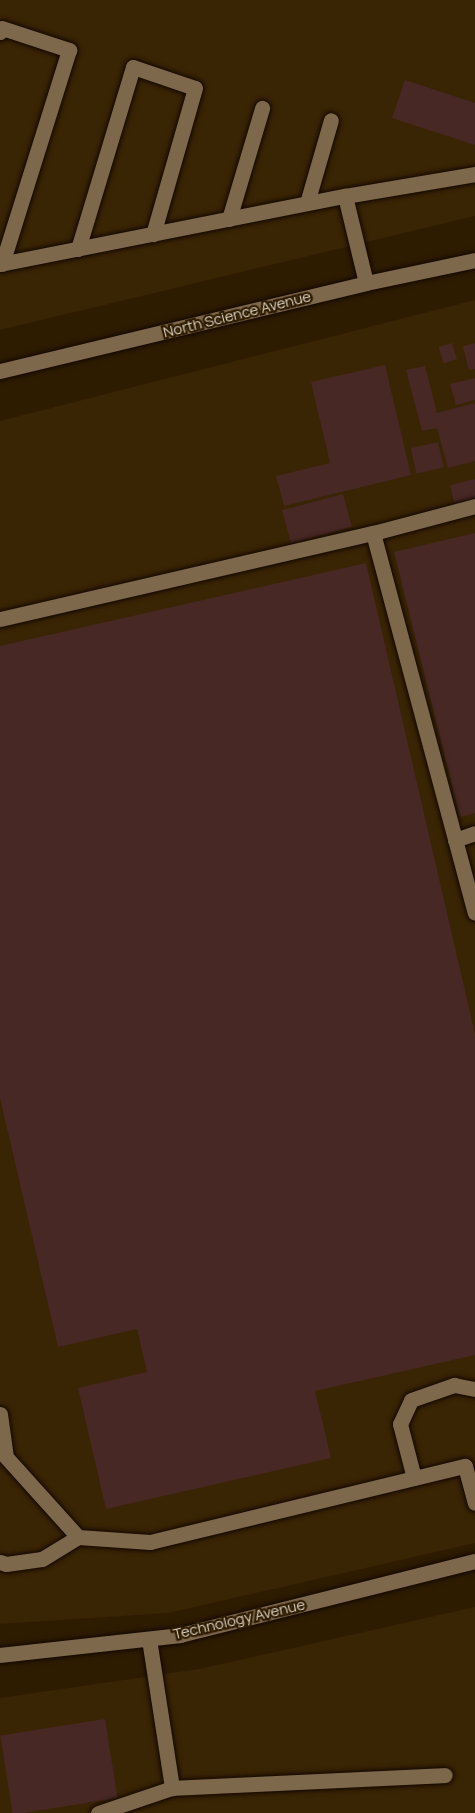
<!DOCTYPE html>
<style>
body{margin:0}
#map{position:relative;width:475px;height:1813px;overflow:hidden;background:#2e1c01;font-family:Manrope,sans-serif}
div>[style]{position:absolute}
.built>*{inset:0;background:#392404}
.building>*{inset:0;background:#482824;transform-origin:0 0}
.roads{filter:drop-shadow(0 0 2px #130700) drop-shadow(0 0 2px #130700)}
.minor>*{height:15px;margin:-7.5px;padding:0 7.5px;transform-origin:7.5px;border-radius:7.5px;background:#7e684c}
span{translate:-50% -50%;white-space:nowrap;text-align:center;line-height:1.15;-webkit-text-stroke:4.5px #2e1c01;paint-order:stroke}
.street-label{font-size:15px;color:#ddd1c2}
</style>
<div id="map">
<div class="built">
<div style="clip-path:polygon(0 0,475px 0,475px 216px,0 330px)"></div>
<div style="clip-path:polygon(475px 300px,475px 1543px,168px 1613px,0 1624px,0 421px)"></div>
<div style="clip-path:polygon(475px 1607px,475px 1813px,0 1813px,0 1698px,199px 1669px)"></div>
</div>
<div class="building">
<div style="clip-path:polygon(405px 80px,475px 103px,475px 145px,392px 118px)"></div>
<div style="left:452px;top:343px;width:17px;height:14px;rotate:73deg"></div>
<div style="clip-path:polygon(475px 343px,475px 369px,469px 370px,463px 346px)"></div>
<div style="clip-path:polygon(385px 365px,411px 475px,284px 506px,276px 476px,330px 463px,311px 382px)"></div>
<div style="clip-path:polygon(425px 366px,437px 413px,475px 403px,475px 461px,448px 468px,437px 428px,422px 431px,406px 370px)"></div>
<div style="clip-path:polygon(475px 378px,475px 400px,456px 405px,450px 384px)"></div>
<div style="left:438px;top:442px;width:26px;height:28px;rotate:77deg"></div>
<div style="clip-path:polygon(475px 479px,475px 501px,455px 506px,450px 485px)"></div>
<div style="left:343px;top:494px;width:34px;height:63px;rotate:75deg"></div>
<div style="clip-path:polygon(475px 533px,475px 813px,460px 817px,394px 552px)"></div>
<div style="clip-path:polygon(366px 563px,475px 1034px,475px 1355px,315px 1391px,331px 1458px,106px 1509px,78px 1388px,147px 1372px,137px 1329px,58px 1347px,0 1098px,0 646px)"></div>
<div style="left:105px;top:1719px;width:80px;height:106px;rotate:81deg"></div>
</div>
<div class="roads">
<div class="minor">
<div style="left:0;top:32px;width:4px;rotate:-63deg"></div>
<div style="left:2px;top:28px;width:71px;rotate:18.2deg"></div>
<div style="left:69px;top:50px;width:224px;rotate:107.4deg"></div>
<div style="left:345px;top:196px;width:89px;rotate:76.4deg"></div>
<div style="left:307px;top:203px;width:86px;rotate:-73.9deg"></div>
<div style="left:229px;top:219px;width:116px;rotate:-73.4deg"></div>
<div style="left:78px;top:249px;width:190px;rotate:-73.2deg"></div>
<div style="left:133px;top:67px;width:65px;rotate:18.7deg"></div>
<div style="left:195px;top:88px;width:152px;rotate:106deg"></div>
<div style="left:0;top:264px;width:352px;rotate:-11.2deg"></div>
<div style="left:345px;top:196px;width:132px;rotate:-9.6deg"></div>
<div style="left:0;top:371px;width:376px;rotate:-13.5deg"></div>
<div style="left:366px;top:283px;width:111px;rotate:-11.9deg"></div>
<div style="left:373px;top:533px;width:106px;rotate:-14.8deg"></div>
<div style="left:0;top:619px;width:383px;rotate:-13deg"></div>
<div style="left:373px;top:533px;width:393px;rotate:75deg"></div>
<div style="left:455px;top:840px;width:21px;rotate:-19deg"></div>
<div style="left:0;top:1414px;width:43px;rotate:82.1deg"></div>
<div style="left:6px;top:1457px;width:108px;rotate:48deg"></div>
<div style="left:78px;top:1537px;width:72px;rotate:4deg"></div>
<div style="left:150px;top:1542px;width:324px;rotate:-13.6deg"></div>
<div style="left:465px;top:1466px;width:38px;rotate:75deg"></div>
<div style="left:414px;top:1478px;width:56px;rotate:-104.5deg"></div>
<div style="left:400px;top:1424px;width:26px;rotate:-65deg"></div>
<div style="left:411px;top:1400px;width:46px;rotate:-19.2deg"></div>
<div style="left:454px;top:1385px;width:21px;rotate:11deg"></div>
<div style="left:0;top:1562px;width:6px;rotate:18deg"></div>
<div style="left:6px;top:1564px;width:36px;rotate:-8deg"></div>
<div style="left:42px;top:1559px;width:42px;rotate:-31.4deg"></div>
<div style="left:149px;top:1639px;width:151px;rotate:81.2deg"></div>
<div style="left:0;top:1655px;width:181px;rotate:-6.3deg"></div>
<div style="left:180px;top:1635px;width:304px;rotate:-14.1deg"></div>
<div style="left:98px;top:1813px;width:78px;rotate:-18.7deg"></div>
<div style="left:172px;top:1788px;width:273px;rotate:-2.7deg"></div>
</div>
</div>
<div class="street-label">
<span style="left:237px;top:314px;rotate:-14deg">North Science Avenue</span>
<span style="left:239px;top:1619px;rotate:-13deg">Technology Avenue</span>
</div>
</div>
